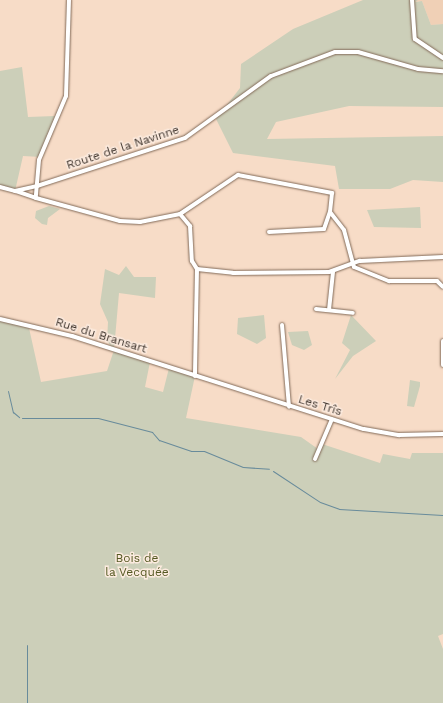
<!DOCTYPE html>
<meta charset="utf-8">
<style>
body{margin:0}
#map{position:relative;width:443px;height:703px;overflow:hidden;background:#f7dcc7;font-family:"Work Sans",sans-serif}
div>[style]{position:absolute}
.built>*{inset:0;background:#f0d0b6}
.green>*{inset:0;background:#cccfb9}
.stream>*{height:1px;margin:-0.5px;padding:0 0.5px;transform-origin:0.5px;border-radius:0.5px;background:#688b9b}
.roads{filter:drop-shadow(0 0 1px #826a58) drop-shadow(0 0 1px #826a58)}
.minor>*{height:4px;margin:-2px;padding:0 2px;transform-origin:2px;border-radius:2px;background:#fff}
span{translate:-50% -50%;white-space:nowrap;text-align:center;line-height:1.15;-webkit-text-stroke:3px #fcebdf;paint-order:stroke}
.street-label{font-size:12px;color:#3e332b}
.park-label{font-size:12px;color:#555923}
</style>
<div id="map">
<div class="built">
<div style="clip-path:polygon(418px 0,443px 0,443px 24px,431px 25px,422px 1px,412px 2px)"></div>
</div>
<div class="green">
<div style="clip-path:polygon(363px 0,410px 0,416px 21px,412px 0,418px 0,415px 2px,422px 1px,431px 25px,443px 24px,443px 107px,349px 106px,276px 122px,267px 139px,443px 136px,443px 182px,413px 180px,390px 189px,339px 189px,335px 166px,233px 153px,216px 119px,240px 88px,241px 64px,293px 29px)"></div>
<div style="clip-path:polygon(22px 67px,28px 117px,55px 116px,41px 157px,23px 156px,15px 191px,0 187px,0 71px)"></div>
<div style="clip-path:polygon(49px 206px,60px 209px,48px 218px,47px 225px,42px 224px,35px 218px,36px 211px)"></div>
<div style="clip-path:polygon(420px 207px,421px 228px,374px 227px,367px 210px)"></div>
<div style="clip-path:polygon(126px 266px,134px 277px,156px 277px,155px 298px,119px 293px,114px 350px,150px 362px,145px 387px,163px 392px,169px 368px,195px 376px,186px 418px,301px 437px,318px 449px,322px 444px,380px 463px,383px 454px,410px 459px,412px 453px,443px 453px,443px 634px,438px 636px,443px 649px,443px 703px,0 703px,0 319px,29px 328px,41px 382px,107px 371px,114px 350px,107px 341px,108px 322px,100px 304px,105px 269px,119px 275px)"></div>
<div style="clip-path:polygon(264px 315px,266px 338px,257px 344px,237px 334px,238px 318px)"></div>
<div style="clip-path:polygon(351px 315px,376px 341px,353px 356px,335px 379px,350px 350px,342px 343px)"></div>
<div style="clip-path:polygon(308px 331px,312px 345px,304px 350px,292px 345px,288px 332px)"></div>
<div style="clip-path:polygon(410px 380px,420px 382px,420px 386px,414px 407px,407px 406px)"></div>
</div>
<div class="stream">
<div style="left:8px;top:391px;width:22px;rotate:77deg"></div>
<div style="left:13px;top:412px;width:8px;rotate:40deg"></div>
<div style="left:22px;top:418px;width:76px"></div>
<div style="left:98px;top:418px;width:56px;rotate:14.5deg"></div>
<div style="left:152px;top:432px;width:11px;rotate:49deg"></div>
<div style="left:159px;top:440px;width:34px;rotate:19deg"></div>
<div style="left:191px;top:451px;width:13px"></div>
<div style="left:204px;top:451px;width:42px;rotate:22.3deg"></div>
<div style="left:243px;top:467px;width:26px;rotate:4deg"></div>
<div style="left:273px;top:471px;width:56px;rotate:33.4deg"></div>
<div style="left:320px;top:502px;width:20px;rotate:20deg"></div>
<div style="left:339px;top:509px;width:104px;rotate:3.3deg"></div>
<div style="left:27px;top:703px;width:58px;rotate:-90deg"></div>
</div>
<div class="roads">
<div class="minor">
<div style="left:69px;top:0;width:96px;rotate:91.8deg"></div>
<div style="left:66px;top:96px;width:69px;rotate:112.9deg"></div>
<div style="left:39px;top:160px;width:38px;rotate:95deg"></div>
<div style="left:36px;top:198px;width:87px;rotate:15.3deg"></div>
<div style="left:120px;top:221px;width:20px;rotate:3deg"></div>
<div style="left:140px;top:222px;width:41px;rotate:-11.3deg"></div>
<div style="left:180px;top:214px;width:70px;rotate:-33.9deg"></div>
<div style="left:238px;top:175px;width:96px;rotate:10.8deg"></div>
<div style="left:332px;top:193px;width:19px;rotate:96deg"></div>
<div style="left:330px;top:212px;width:23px;rotate:52deg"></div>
<div style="left:344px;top:230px;width:38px;rotate:75deg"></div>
<div style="left:354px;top:267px;width:38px;rotate:22deg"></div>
<div style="left:389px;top:281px;width:48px"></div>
<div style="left:437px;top:281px;width:8px;rotate:45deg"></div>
<div style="left:412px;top:0;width:39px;rotate:86deg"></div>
<div style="left:415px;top:39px;width:34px;rotate:34deg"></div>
<div style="left:0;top:187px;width:16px;rotate:15deg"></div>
<div style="left:15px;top:191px;width:23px;rotate:-13deg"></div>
<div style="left:37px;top:186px;width:156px;rotate:-18deg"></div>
<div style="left:185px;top:138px;width:106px;rotate:-35.8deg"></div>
<div style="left:271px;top:76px;width:68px;rotate:-20.6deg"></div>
<div style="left:335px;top:52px;width:23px"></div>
<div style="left:358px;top:52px;width:62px;rotate:15.8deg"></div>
<div style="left:418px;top:69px;width:25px;rotate:5deg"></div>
<div style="left:16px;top:191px;width:21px;rotate:19deg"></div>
<div style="left:180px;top:214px;width:16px;rotate:50deg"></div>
<div style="left:190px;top:226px;width:35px;rotate:87deg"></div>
<div style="left:192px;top:261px;width:9px;rotate:58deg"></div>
<div style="left:197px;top:269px;width:107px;rotate:91.1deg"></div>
<div style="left:269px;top:232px;width:55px;rotate:-3.1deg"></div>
<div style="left:324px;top:229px;width:18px;rotate:-71deg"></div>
<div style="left:197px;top:269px;width:36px;rotate:6deg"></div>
<div style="left:233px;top:273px;width:96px;rotate:-0.6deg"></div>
<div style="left:329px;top:272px;width:33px;rotate:-20deg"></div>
<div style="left:360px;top:261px;width:83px;rotate:-2.8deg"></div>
<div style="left:316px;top:309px;width:37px;rotate:6deg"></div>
<div style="left:329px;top:310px;width:39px;rotate:-84deg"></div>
<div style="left:0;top:319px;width:74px;rotate:13.3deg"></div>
<div style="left:72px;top:336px;width:306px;rotate:17.7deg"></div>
<div style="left:364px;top:429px;width:36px;rotate:10deg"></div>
<div style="left:399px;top:435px;width:44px;rotate:-1.3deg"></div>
<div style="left:282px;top:325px;width:82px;rotate:85.1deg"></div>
<div style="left:443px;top:341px;width:24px;rotate:90deg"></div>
<div style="left:315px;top:459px;width:43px;rotate:-67deg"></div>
</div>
</div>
<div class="street-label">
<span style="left:123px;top:148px;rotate:-18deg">Route de la Navinne</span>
<span style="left:101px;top:336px;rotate:17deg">Rue du Bransart</span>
<span style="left:320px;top:406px;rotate:17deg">Les Trîs</span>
</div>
<div class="park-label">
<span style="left:137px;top:566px">Bois de<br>la Vecquée</span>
</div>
</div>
